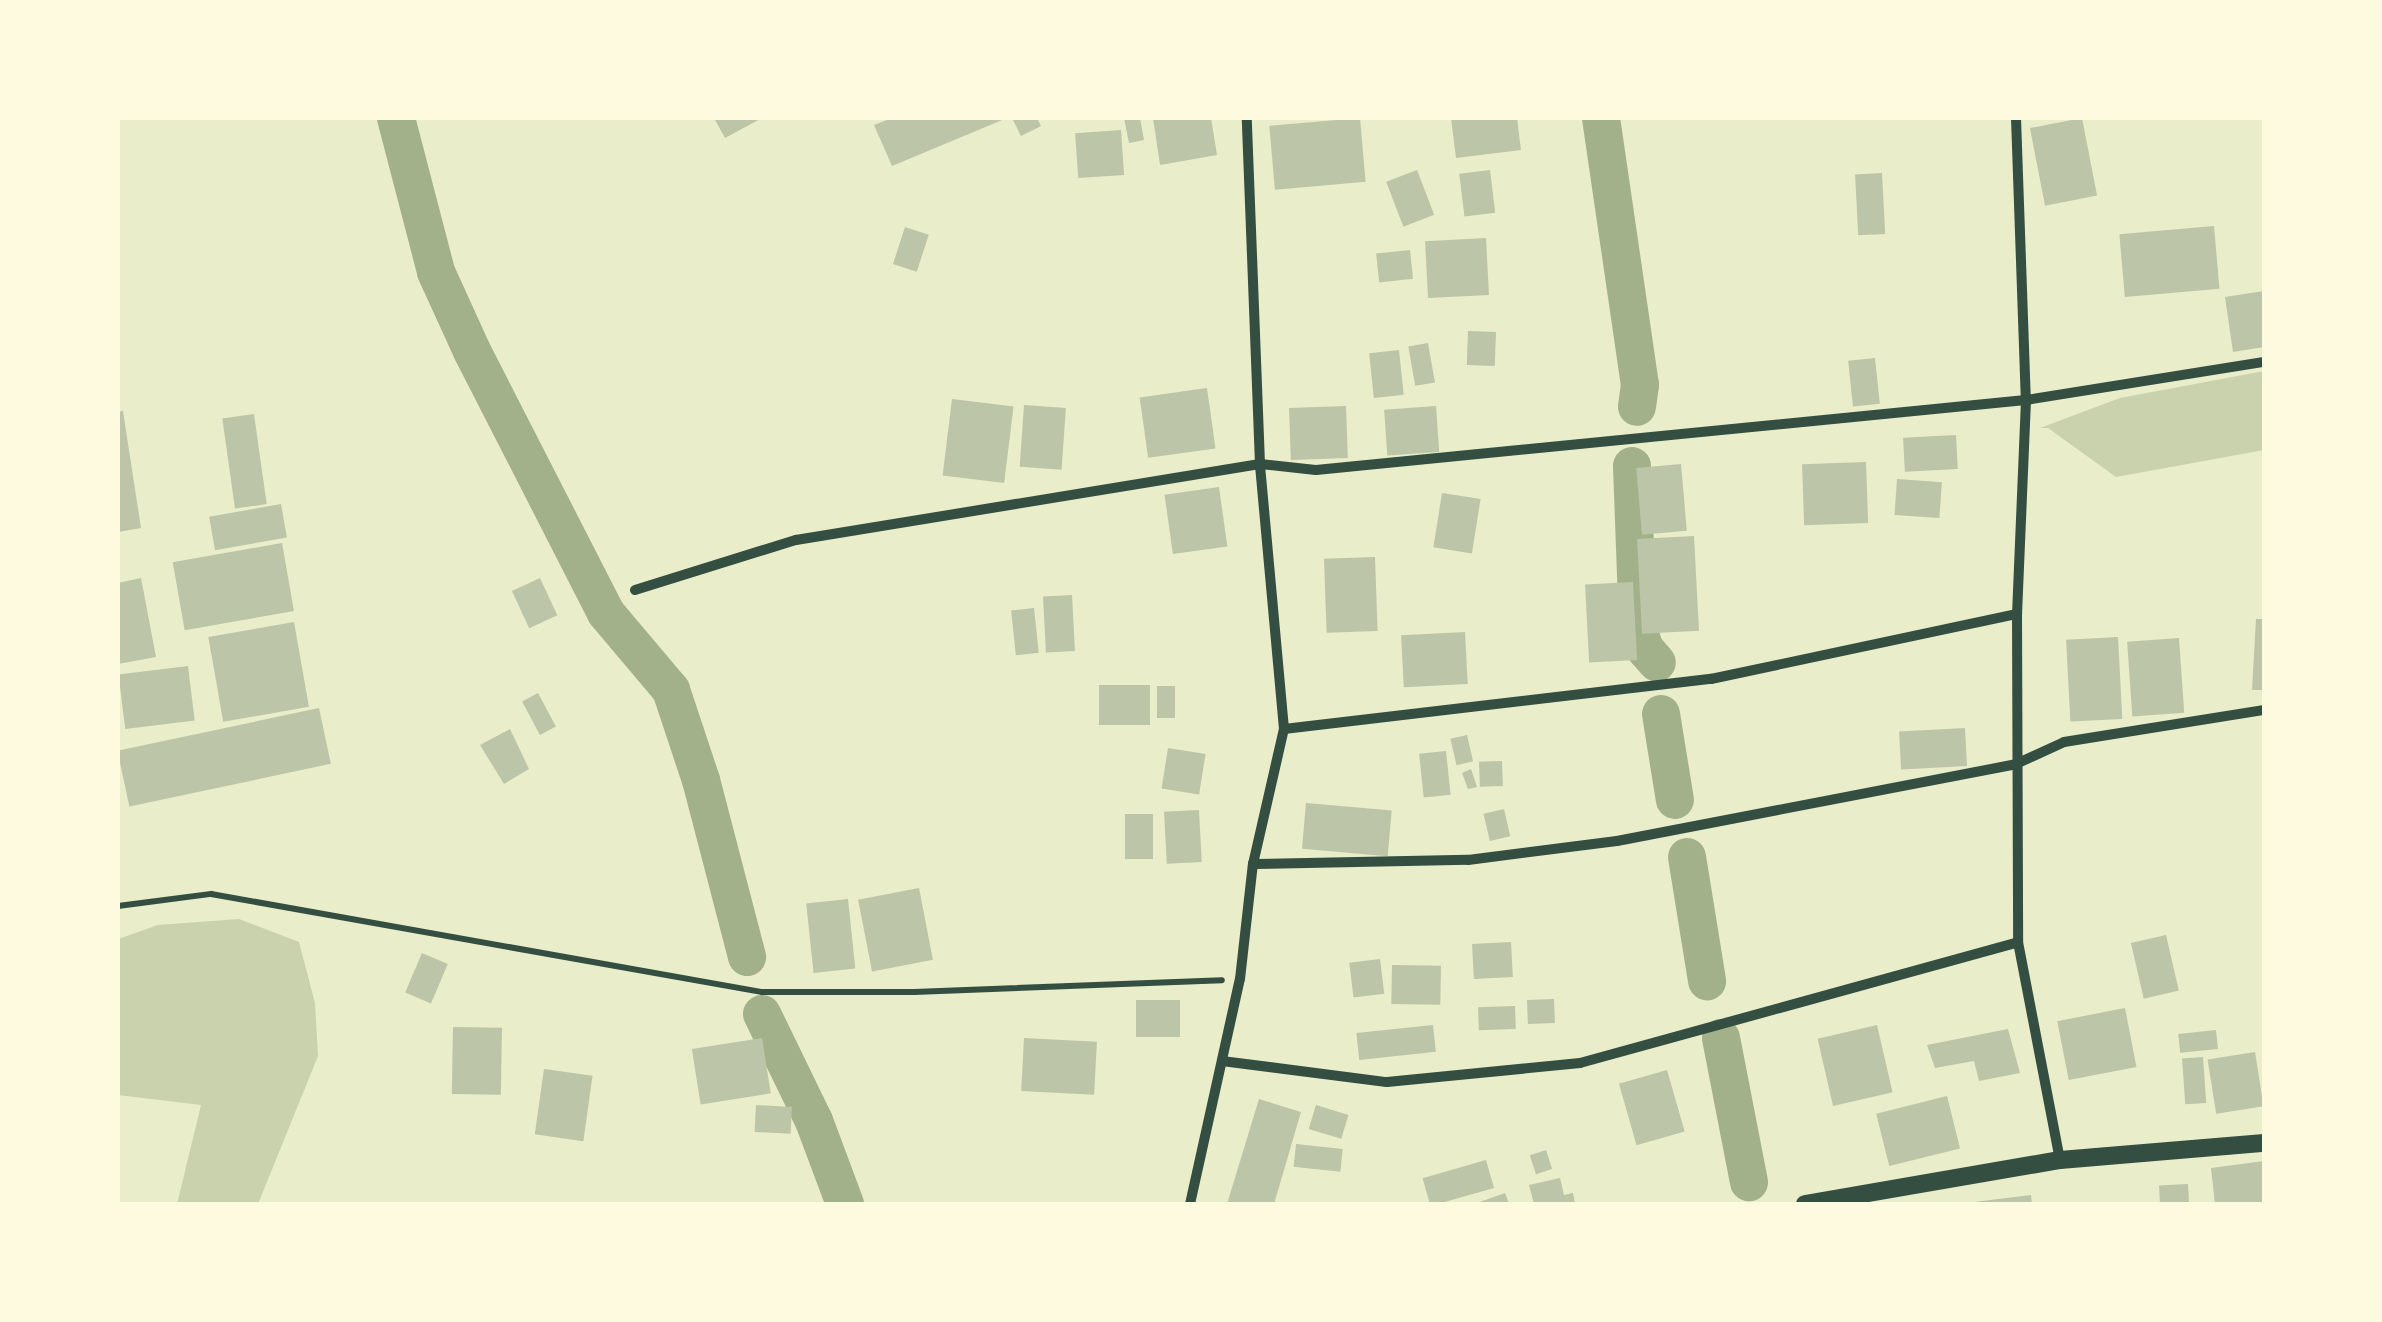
<!DOCTYPE html>
<style>
body{margin:0}
#map{position:relative;width:2382px;height:1322px;overflow:hidden;background:#e9edc9;font-family:"Sofia Sans Condensed",sans-serif}
div>[style]{position:absolute}
.green>*{inset:0;background:#cad2ad}
.canal>*{height:38px;margin:-19px;padding:0 19px;transform-origin:19px;border-radius:19px;background:#a3b18a}
.building>*{inset:0;background:#bcc5a7;transform-origin:0 0}
.path>*{height:6px;margin:-3px;padding:0 3px;transform-origin:3px;border-radius:3px;background:#344e41}
.minor>*{height:10px;margin:-5px;padding:0 5px;transform-origin:5px;border-radius:5px;background:#344e41}
.tertiary>*{height:18px;margin:-9px;padding:0 9px;transform-origin:9px;border-radius:9px;background:#344e41}
span{translate:-50% -50%;white-space:nowrap;text-align:center;line-height:1.15;-webkit-text-stroke:10px #fefae0;paint-order:stroke}
.frame{position:absolute;inset:0;border:120px solid #fefae0;pointer-events:none}
</style>
<div id="map">
<div class="green">
<div style="clip-path:polygon(2264px 371px,2264px 450px,2116px 477px,2048px 428px,2040px 428px,2120px 398px)"></div>
<div style="clip-path:polygon(239px 919px,299px 942px,315px 1003px,318px 1056px,258px 1204px,177px 1204px,201px 1105px,118px 1095px,118px 939px,158px 925px)"></div>
</div>
<div class="canal">
<div style="left:396px;top:118px;width:159px;rotate:75.4deg"></div>
<div style="left:436px;top:272px;width:87px;rotate:65.5deg"></div>
<div style="left:472px;top:351px;width:294px;rotate:62.9deg"></div>
<div style="left:606px;top:613px;width:101px;rotate:49.8deg"></div>
<div style="left:671px;top:690px;width:95px;rotate:71.6deg"></div>
<div style="left:701px;top:780px;width:183px;rotate:75.4deg"></div>
<div style="left:1601px;top:118px;width:270px;rotate:81.7deg"></div>
<div style="left:1640px;top:385px;width:22px;rotate:98deg"></div>
<div style="left:1632px;top:466px;width:162px;rotate:87.9deg"></div>
<div style="left:1638px;top:628px;width:22px;rotate:72deg"></div>
<div style="left:1645px;top:649px;width:18px;rotate:49deg"></div>
<div style="left:1661px;top:714px;width:87px;rotate:80.8deg"></div>
<div style="left:1687px;top:857px;width:126px;rotate:80.8deg"></div>
<div style="left:762px;top:1014px;width:119px;rotate:64.1deg"></div>
<div style="left:814px;top:1121px;width:89px;rotate:69.5deg"></div>
<div style="left:1721px;top:1038px;width:147px;rotate:79deg"></div>
</div>
<div class="building">
<div style="clip-path:polygon(714px 118px,762px 118px,725px 138px)"></div>
<div style="clip-path:polygon(892px 118px,1007px 118px,892px 166px,874px 125px)"></div>
<div style="clip-path:polygon(1012px 118px,1037px 118px,1041px 126px,1021px 136px)"></div>
<div style="clip-path:polygon(1124px 118px,1140px 118px,1144px 140px,1129px 143px)"></div>
<div style="clip-path:polygon(1153px 118px,1211px 118px,1217px 155px,1160px 165px)"></div>
<div style="left:1360px;top:118px;width:64px;height:91px;rotate:85deg"></div>
<div style="clip-path:polygon(1451px 118px,1517px 118px,1521px 150px,1456px 158px)"></div>
<div style="left:2082px;top:118px;width:79px;height:53px;rotate:79deg"></div>
<div style="left:1121px;top:130px;width:45px;height:46px;rotate:86deg"></div>
<div style="left:1417px;top:170px;width:48px;height:33px;rotate:69deg"></div>
<div style="left:1490px;top:170px;width:43px;height:31px;rotate:83deg"></div>
<div style="left:1882px;top:173px;width:61px;height:27px;rotate:87deg"></div>
<div style="left:2214px;top:226px;width:63px;height:95px;rotate:85deg"></div>
<div style="left:905px;top:227px;width:25px;height:39px;rotate:18deg"></div>
<div style="left:1486px;top:238px;width:57px;height:61px;rotate:87deg"></div>
<div style="left:1410px;top:250px;width:29px;height:34px;rotate:84deg"></div>
<div style="clip-path:polygon(2264px 291px,2264px 347px,2233px 352px,2225px 297px)"></div>
<div style="left:1468px;top:331px;width:28px;height:34px;rotate:2deg"></div>
<div style="left:1428px;top:343px;width:40px;height:20px;rotate:80deg"></div>
<div style="left:1399px;top:350px;width:45px;height:30px;rotate:84deg"></div>
<div style="left:1875px;top:358px;width:46px;height:27px;rotate:84deg"></div>
<div style="left:1207px;top:388px;width:61px;height:68px;rotate:82deg"></div>
<div style="left:952px;top:399px;width:62px;height:77px;rotate:7deg"></div>
<div style="left:1024px;top:405px;width:42px;height:62px;rotate:4deg"></div>
<div style="left:1346px;top:406px;width:52px;height:57px;rotate:88deg"></div>
<div style="left:1436px;top:406px;width:46px;height:52px;rotate:86deg"></div>
<div style="clip-path:polygon(123px 411px,141px 528px,118px 532px,118px 412px)"></div>
<div style="left:254px;top:414px;width:91px;height:32px;rotate:82deg"></div>
<div style="left:1956px;top:435px;width:34px;height:53px;rotate:87deg"></div>
<div style="left:1866px;top:462px;width:61px;height:64px;rotate:88deg"></div>
<div style="left:1681px;top:464px;width:67px;height:45px;rotate:85deg"></div>
<div style="left:1897px;top:479px;width:45px;height:36px;rotate:4deg"></div>
<div style="left:1219px;top:487px;width:60px;height:55px;rotate:82deg"></div>
<div style="left:1442px;top:493px;width:39px;height:55px;rotate:9deg"></div>
<div style="left:281px;top:504px;width:34px;height:73px;rotate:80deg"></div>
<div style="left:1694px;top:536px;width:95px;height:57px;rotate:87deg"></div>
<div style="left:282px;top:543px;width:69px;height:111px;rotate:80deg"></div>
<div style="left:1375px;top:557px;width:74px;height:51px;rotate:88deg"></div>
<div style="clip-path:polygon(141px 578px,156px 657px,118px 664px,118px 583px)"></div>
<div style="left:540px;top:578px;width:41px;height:31px;rotate:65deg"></div>
<div style="left:1633px;top:582px;width:78px;height:48px;rotate:87deg"></div>
<div style="left:1072px;top:595px;width:56px;height:29px;rotate:87deg"></div>
<div style="left:1034px;top:608px;width:45px;height:23px;rotate:84deg"></div>
<div style="clip-path:polygon(2256px 619px,2264px 619px,2264px 690px,2252px 690px)"></div>
<div style="left:294px;top:622px;width:86px;height:87px;rotate:80deg"></div>
<div style="left:1465px;top:632px;width:52px;height:64px;rotate:87deg"></div>
<div style="left:2118px;top:637px;width:82px;height:52px;rotate:87deg"></div>
<div style="left:2179px;top:638px;width:75px;height:52px;rotate:86deg"></div>
<div style="left:188px;top:666px;width:55px;height:70px;rotate:83deg"></div>
<div style="left:1099px;top:685px;width:51px;height:40px"></div>
<div style="left:1157px;top:686px;width:18px;height:32px"></div>
<div style="left:538px;top:693px;width:38px;height:18px;rotate:62deg"></div>
<div style="left:319px;top:708px;width:57px;height:206px;rotate:78deg"></div>
<div style="left:1965px;top:728px;width:38px;height:66px;rotate:87deg"></div>
<div style="clip-path:polygon(510px 729px,529px 769px,504px 784px,480px 745px)"></div>
<div style="left:1467px;top:735px;width:27px;height:17px;rotate:77deg"></div>
<div style="left:1168px;top:748px;width:38px;height:41px;rotate:9deg"></div>
<div style="left:1446px;top:751px;width:44px;height:27px;rotate:84deg"></div>
<div style="left:1502px;top:761px;width:25px;height:23px;rotate:88deg"></div>
<div style="clip-path:polygon(1471px 769px,1477px 787px,1468px 789px,1462px 773px)"></div>
<div style="left:1306px;top:803px;width:86px;height:46px;rotate:5deg"></div>
<div style="left:1504px;top:809px;width:28px;height:21px;rotate:77deg"></div>
<div style="left:1199px;top:810px;width:52px;height:35px;rotate:87deg"></div>
<div style="left:1125px;top:814px;width:28px;height:45px"></div>
<div style="left:919px;top:888px;width:73px;height:62px;rotate:79deg"></div>
<div style="left:848px;top:899px;width:70px;height:42px;rotate:84deg"></div>
<div style="left:2166px;top:935px;width:57px;height:36px;rotate:77deg"></div>
<div style="left:1511px;top:942px;width:35px;height:39px;rotate:87deg"></div>
<div style="left:422px;top:953px;width:28px;height:43px;rotate:23deg"></div>
<div style="left:1380px;top:959px;width:35px;height:31px;rotate:83deg"></div>
<div style="left:1392px;top:965px;width:49px;height:39px;rotate:1deg"></div>
<div style="left:1554px;top:999px;width:24px;height:27px;rotate:88deg"></div>
<div style="left:1136px;top:1000px;width:44px;height:37px"></div>
<div style="left:1515px;top:1006px;width:23px;height:37px;rotate:88deg"></div>
<div style="left:2125px;top:1008px;width:60px;height:69px;rotate:79deg"></div>
<div style="left:1433px;top:1025px;width:27px;height:77px;rotate:84deg"></div>
<div style="left:1877px;top:1025px;width:69px;height:61px;rotate:77deg"></div>
<div style="left:453px;top:1027px;width:49px;height:67px;rotate:1deg"></div>
<div style="clip-path:polygon(2008px 1029px,2020px 1073px,1979px 1081px,1974px 1061px,1935px 1068px,1927px 1045px)"></div>
<div style="left:2216px;top:1030px;width:19px;height:38px;rotate:84deg"></div>
<div style="left:762px;top:1038px;width:56px;height:71px;rotate:81deg"></div>
<div style="left:1024px;top:1038px;width:73px;height:53px;rotate:3deg"></div>
<div style="left:2255px;top:1052px;width:55px;height:48px;rotate:81deg"></div>
<div style="left:2203px;top:1057px;width:46px;height:21px;rotate:86deg"></div>
<div style="left:544px;top:1069px;width:49px;height:66px;rotate:8deg"></div>
<div style="left:1667px;top:1070px;width:64px;height:50px;rotate:74deg"></div>
<div style="left:1947px;top:1096px;width:54px;height:73px;rotate:76deg"></div>
<div style="clip-path:polygon(1259px 1099px,1301px 1112px,1274px 1204px,1227px 1204px)"></div>
<div style="left:756px;top:1105px;width:36px;height:27px;rotate:3deg"></div>
<div style="left:1316px;top:1105px;width:34px;height:25px;rotate:17deg"></div>
<div style="left:1296px;top:1144px;width:47px;height:23px;rotate:6deg"></div>
<div style="left:1546px;top:1150px;width:20px;height:17px;rotate:72deg"></div>
<div style="left:1486px;top:1160px;width:29px;height:66px;rotate:74deg"></div>
<div style="clip-path:polygon(2264px 1161px,2264px 1204px,2215px 1204px,2211px 1168px)"></div>
<div style="clip-path:polygon(1560px 1178px,1564px 1195px,1573px 1193px,1575px 1204px,1534px 1204px,1529px 1185px)"></div>
<div style="left:2188px;top:1184px;width:20px;height:29px;rotate:87deg"></div>
<div style="clip-path:polygon(1505px 1193px,1509px 1204px,1474px 1204px)"></div>
<div style="clip-path:polygon(2031px 1195px,2032px 1204px,1974px 1204px,1974px 1202px)"></div>
</div>
<div class="path">
<div style="left:118px;top:906px;width:94px;rotate:-7.4deg"></div>
<div style="left:211px;top:894px;width:560px;rotate:10.09deg"></div>
<div style="left:762px;top:992px;width:152px"></div>
<div style="left:914px;top:992px;width:308px;rotate:-2.2deg"></div>
</div>
<div class="minor">
<div style="left:2016px;top:118px;width:282px;rotate:88deg"></div>
<div style="left:2026px;top:400px;width:214px;rotate:92.4deg"></div>
<div style="left:2017px;top:614px;width:328px;rotate:89.8deg"></div>
<div style="left:2018px;top:942px;width:222px;rotate:79.1deg"></div>
<div style="left:635px;top:590px;width:169px;rotate:-17.3deg"></div>
<div style="left:796px;top:540px;width:470px;rotate:-9.3deg"></div>
<div style="left:1260px;top:464px;width:56px;rotate:6.1deg"></div>
<div style="left:1316px;top:470px;width:713px;rotate:-5.63deg"></div>
<div style="left:2026px;top:400px;width:241px;rotate:-9.1deg"></div>
<div style="left:1284px;top:729px;width:430px;rotate:-6.7deg"></div>
<div style="left:1711px;top:679px;width:313px;rotate:-12deg"></div>
<div style="left:1253px;top:864px;width:215px;rotate:-1.1deg"></div>
<div style="left:1468px;top:860px;width:150px;rotate:-7.3deg"></div>
<div style="left:1617px;top:841px;width:406px;rotate:-10.9deg"></div>
<div style="left:2016px;top:764px;width:53px;rotate:-24.6deg"></div>
<div style="left:2064px;top:742px;width:203px;rotate:-9.1deg"></div>
<div style="left:1222px;top:1061px;width:166px;rotate:7.3deg"></div>
<div style="left:1387px;top:1082px;width:194px;rotate:-5.6deg"></div>
<div style="left:1580px;top:1063px;width:454px;rotate:-15.4deg"></div>
<div style="left:1190px;top:1204px;width:230px;rotate:-77.5deg"></div>
<div style="left:1240px;top:979px;width:116px;rotate:-83.6deg"></div>
<div style="left:1253px;top:864px;width:139px;rotate:-77.1deg"></div>
<div style="left:1284px;top:729px;width:266px;rotate:-95.2deg"></div>
<div style="left:1260px;top:464px;width:346px;rotate:-92.2deg"></div>
</div>
<div class="tertiary">
<div style="left:1805px;top:1204px;width:259px;rotate:-9.8deg"></div>
<div style="left:2060px;top:1160px;width:205px;rotate:-4.8deg"></div>
</div>
<div class="frame"></div>
</div>
